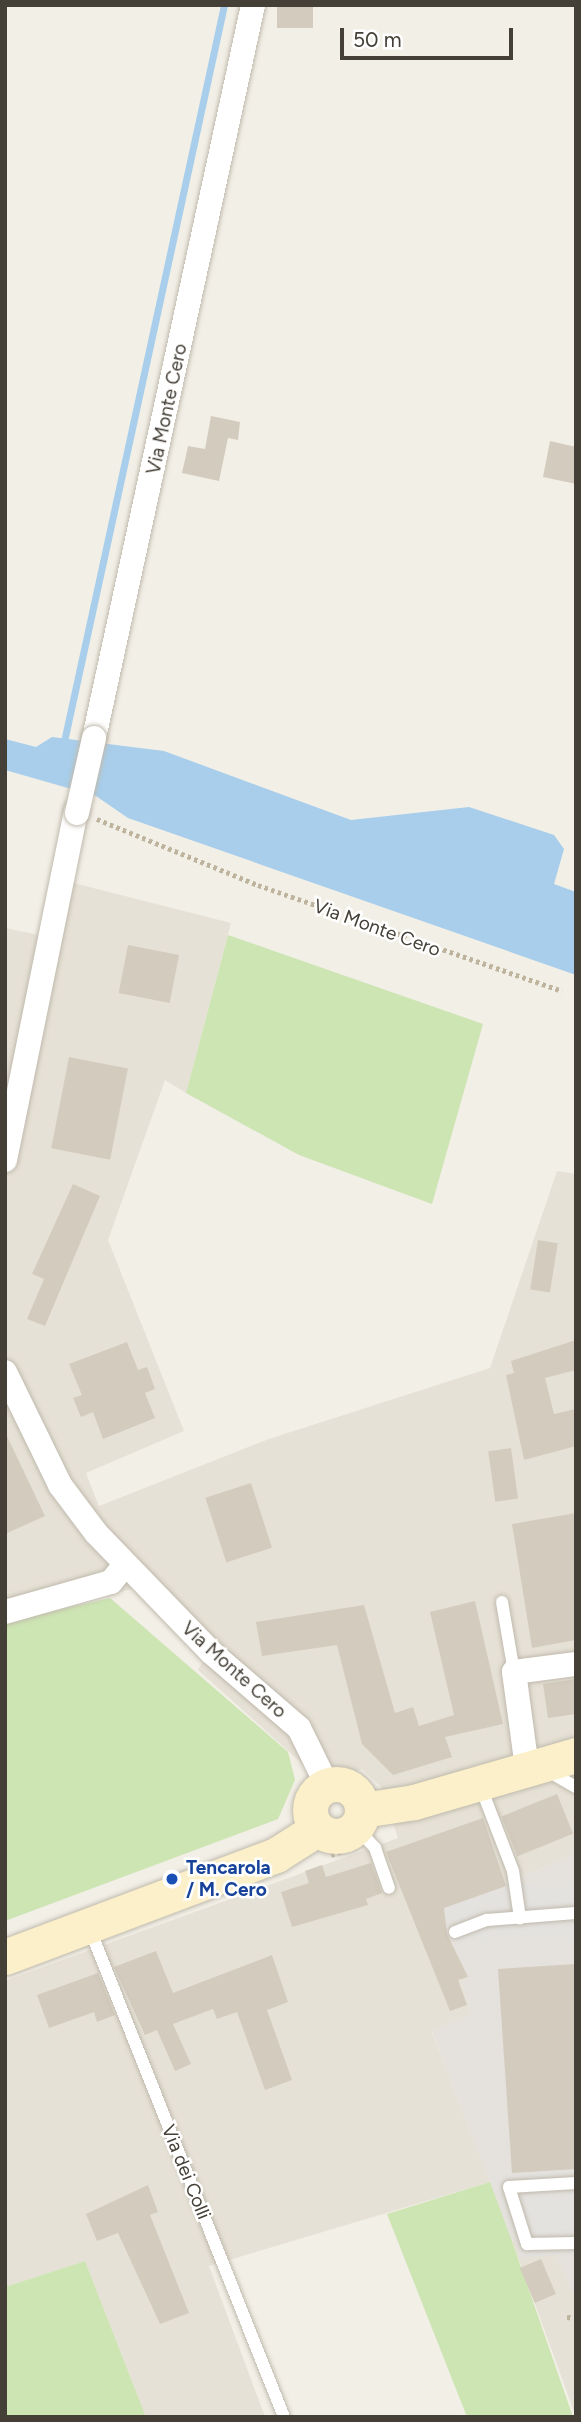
<!DOCTYPE html>
<style>
body{margin:0}
#map{position:relative;width:581px;height:2422px;overflow:hidden;background:#f2efe7;font-family:Figtree,sans-serif}
div>[style]{position:absolute}
.residential>*{inset:0;background:#e6e1d6}
.industrial>*{inset:0;background:#e5e1dc}
.green>*{inset:0;background:#cde4b3}
.parking>*{inset:0;background:#e4e2df}
.water>*{inset:0;background:#a8ceeb}
.stream>*{height:7px;margin:-3.5px;padding:0 3.5px;transform-origin:3.5px;border-radius:3.5px;background:#a8ceeb}
.building>*{inset:0;background:#d3cbbd;transform-origin:0 0}
.path>*{height:4.5px;margin-top:-2.25px;transform-origin:0;background:repeating-linear-gradient(90deg,#beb39d 0 3.5px,transparent 0 7px)}
.roads{filter:drop-shadow(0 0 2px #c0baad) drop-shadow(0 0 2px #c0baad)}
.lane>*{height:12px;margin:-6px;padding:0 6px;transform-origin:6px;border-radius:6px;background:#fff}
.street>*{height:24px;margin:-12px;padding:0 12px;transform-origin:12px;border-radius:12px;background:#fff}
.secondary>*{height:35px;margin:-17.5px;padding:0 17.5px;transform-origin:17.5px;border-radius:17.5px;background:#fbf0c9}
.secondary>.ring{margin:-17.5px;padding:0;box-sizing:content-box;background:none;border:35px solid #fbf0c9;border-radius:50%}
.bridges{filter:drop-shadow(0 0 2px #c0baad) drop-shadow(0 0 2px #c0baad)}
.street-bridge>*{height:24px;margin:-12px;padding:0 12px;transform-origin:12px;border-radius:12px;background:#fff}
.dots>*{width:19px;height:19px;translate:-50% -50%;box-sizing:border-box;border:4px solid #fff;border-radius:50%}
span{translate:-50% -50%;white-space:nowrap;text-align:center;line-height:1.15;-webkit-text-stroke:5px #fff;paint-order:stroke}
.street-label{font-size:19px;color:#454037}
.transit-label{font-size:19px;color:#164399;font-weight:700}
.left{translate:0 -50%;text-align:left}
.frame{position:absolute;inset:0;border:7px solid #454037;pointer-events:none}
.scale{position:absolute;left:340px;top:28px;width:173px;height:32px;box-sizing:border-box;border:4px solid #454037;border-top:0;padding-left:9px;font-size:21px;line-height:24px;white-space:nowrap;color:#454037;-webkit-text-stroke:5px #fff;paint-order:stroke}
</style>
<div id="map">
<div class="residential">
<div style="clip-path:polygon(54px 878px,231px 923px,186px 1093px,165px 1080px,108px 1240px,184px 1431px,86px 1473px,99px 1506px,269px 1439px,490px 1368px,557px 1171px,576px 1174px,576px 1854px,440px 1910px,471px 2014px,432px 2032px,490px 2182px,209px 2266px,265px 2417px,146px 2417px,85px 2261px,5px 2287px,5px 1981px,398px 1838px,381px 1787px,362px 1769px,324px 1783px,198px 1670px,214px 1643px,151px 1584px,5px 1622px,5px 928px,39px 935px)"></div>
<div style="clip-path:polygon(544px 2229px,576px 2294px,576px 2417px,512px 2241px)"></div>
</div>
<div class="industrial">
<div style="clip-path:polygon(576px 1854px,576px 2294px,573px 2294px,544px 2229px,512px 2241px,432px 2031px,471px 2014px,440px 1910px)"></div>
</div>
<div class="green">
<div style="clip-path:polygon(228px 935px,483px 1024px,432px 1204px,299px 1155px,186px 1093px)"></div>
<div style="clip-path:polygon(110px 1598px,288px 1752px,295px 1780px,278px 1819px,5px 1921px,5px 1622px)"></div>
<div style="clip-path:polygon(490px 2182px,512px 2241px,573px 2417px,467px 2417px,387px 2214px)"></div>
<div style="clip-path:polygon(85px 2261px,146px 2417px,5px 2417px,5px 2287px)"></div>
</div>
<div class="parking">
<div style="clip-path:polygon(511px 1884px,576px 1885px,576px 1941px,458px 1942px,444px 1908px)"></div>
<div style="clip-path:polygon(576px 2169px,576px 2254px,521px 2257px,492px 2177px)"></div>
</div>
<div class="water">
<div style="clip-path:polygon(52px 737px,164px 751px,351px 820px,469px 807px,554px 835px,564px 849px,554px 884px,576px 892px,576px 975px,128px 818px,96px 796px,5px 770px,5px 739px,36px 747px)"></div>
</div>
<div class="stream">
<div style="left:63px;top:746px;width:758px;rotate:-77.74deg"></div>
</div>
<div class="building">
<div style="left:277px;top:5px;width:36px;height:23px"></div>
<div style="clip-path:polygon(211px 416px,240px 422px,238px 440px,228px 438px,219px 481px,182px 473px,188px 446px,205px 449px)"></div>
<div style="clip-path:polygon(550px 441px,576px 447px,576px 484px,543px 477px)"></div>
<div style="left:128px;top:945px;width:52px;height:49px;rotate:11deg"></div>
<div style="left:69px;top:1057px;width:60px;height:93px;rotate:11deg"></div>
<div style="clip-path:polygon(73px 1184px,100px 1196px,45px 1326px,27px 1319px,44px 1279px,32px 1274px)"></div>
<div style="left:538px;top:1240px;width:20px;height:50px;rotate:9deg"></div>
<div style="clip-path:polygon(576px 1340px,576px 1370px,545px 1378px,554px 1414px,576px 1409px,576px 1446px,524px 1460px,506px 1375px,514px 1373px,511px 1361px)"></div>
<div style="clip-path:polygon(127px 1342px,138px 1370px,147px 1367px,155px 1389px,145px 1393px,155px 1418px,103px 1439px,93px 1412px,81px 1417px,73px 1398px,82px 1395px,69px 1364px)"></div>
<div style="clip-path:polygon(5px 1432px,45px 1516px,5px 1534px)"></div>
<div style="left:511px;top:1448px;width:51px;height:23px;rotate:82deg"></div>
<div style="left:251px;top:1483px;width:68px;height:48px;rotate:72deg"></div>
<div style="clip-path:polygon(576px 1513px,576px 1640px,532px 1648px,512px 1524px)"></div>
<div style="clip-path:polygon(475px 1601px,503px 1724px,445px 1737px,452px 1757px,393px 1775px,362px 1744px,337px 1645px,262px 1656px,256px 1622px,364px 1605px,395px 1713px,413px 1707px,419px 1726px,454px 1715px,430px 1612px)"></div>
<div style="clip-path:polygon(576px 1679px,576px 1714px,548px 1718px,543px 1684px)"></div>
<div style="left:557px;top:1794px;width:43px;height:60px;rotate:68deg"></div>
<div style="clip-path:polygon(483px 1818px,506px 1886px,444px 1908px,447px 1934px,468px 1977px,458px 1980px,467px 2005px,450px 2011px,386px 1852px)"></div>
<div style="clip-path:polygon(371px 1863px,382px 1893px,366px 1899px,368px 1905px,292px 1927px,281px 1892px,309px 1883px,305px 1871px,322px 1865px,326px 1877px)"></div>
<div style="clip-path:polygon(156px 1951px,173px 1993px,272px 1955px,288px 2002px,267px 2010px,292px 2080px,265px 2090px,237px 2012px,217px 2019px,213px 2009px,173px 2024px,191px 2064px,175px 2071px,157px 2030px,145px 2035px,114px 1967px)"></div>
<div style="clip-path:polygon(576px 1964px,576px 2169px,512px 2173px,498px 1969px)"></div>
<div style="clip-path:polygon(98px 1973px,115px 2015px,97px 2022px,94px 2012px,49px 2028px,37px 1995px)"></div>
<div style="clip-path:polygon(148px 2185px,158px 2212px,150px 2215px,189px 2313px,160px 2324px,118px 2233px,97px 2241px,86px 2214px)"></div>
<div style="left:541px;top:2259px;width:38px;height:23px;rotate:67deg"></div>
</div>
<div class="path">
<div style="left:97px;top:819px;width:174px;rotate:22.3deg"></div>
<div style="left:258px;top:885px;width:322px;rotate:19.2deg"></div>
<div style="left:331px;top:1855px;width:23px;rotate:-18deg"></div>
<div style="left:567px;top:2317px;width:9px;rotate:6deg"></div>
</div>
<div class="roads">
<div class="lane">
<div style="left:502px;top:1602px;width:71px;rotate:80.3deg"></div>
<div style="left:548px;top:1771px;width:32px;rotate:30deg"></div>
<div style="left:480px;top:1785px;width:92px;rotate:69deg"></div>
<div style="left:513px;top:1871px;width:48px;rotate:81.5deg"></div>
<div style="left:356px;top:1828px;width:28px;rotate:46deg"></div>
<div style="left:375px;top:1848px;width:42px;rotate:70.7deg"></div>
<div style="left:89px;top:1927px;width:527px;rotate:68.3deg"></div>
<div style="left:455px;top:1932px;width:34px;rotate:-21deg"></div>
<div style="left:487px;top:1920px;width:89px;rotate:-4.5deg"></div>
<div style="left:576px;top:2183px;width:67px;rotate:176.6deg"></div>
<div style="left:509px;top:2187px;width:60px;rotate:72.5deg"></div>
<div style="left:527px;top:2244px;width:49px;rotate:-1.2deg"></div>
</div>
<div class="street">
<div style="left:94px;top:738px;width:750px;rotate:-77.76deg"></div>
<div style="left:5px;top:1160px;width:356px;rotate:-78.5deg"></div>
<div style="left:5px;top:1372px;width:126px;rotate:64deg"></div>
<div style="left:60px;top:1485px;width:60px;rotate:53.1deg"></div>
<div style="left:96px;top:1533px;width:167px;rotate:46deg"></div>
<div style="left:212px;top:1653px;width:115px;rotate:40.8deg"></div>
<div style="left:299px;top:1728px;width:64px;rotate:63.8deg"></div>
<div style="left:5px;top:1612px;width:110px;rotate:-15.8deg"></div>
<div style="left:111px;top:1582px;width:22px;rotate:-51deg"></div>
<div style="left:527px;top:1768px;width:97px;rotate:-97.7deg"></div>
<div style="left:514px;top:1672px;width:63px;rotate:-7.4deg"></div>
</div>
<div class="secondary">
<div class="ring" style="left:310px;top:1784px;width:17px;height:17px"></div>
<div style="left:363px;top:1810px;width:52px;rotate:-8.9deg"></div>
<div style="left:414px;top:1802px;width:169px;rotate:-16.2deg"></div>
<div style="left:5px;top:1957px;width:290px;rotate:-20.6deg"></div>
<div style="left:276px;top:1855px;width:49px;rotate:-32.4deg"></div>
</div>
</div>
<div class="bridges">
<div class="street-bridge">
<div style="left:77px;top:813px;width:77px;rotate:-77.2deg"></div>
</div>
</div>
<div class="dots">
<div style="left:172px;top:1879px;background:#1a4fb4"></div>
</div>
<div class="street-label">
<span style="left:167px;top:409px;rotate:-78deg">Via Monte Cero</span>
<span style="left:377px;top:928px;rotate:20deg">Via Monte Cero</span>
<span style="left:234px;top:1670px;rotate:42deg">Via Monte Cero</span>
<span style="left:186px;top:2172px;rotate:68deg">Via dei Colli</span>
</div>
<div class="transit-label">
<span class="left" style="left:186px;top:1879px">Tencarola<br>/ M. Cero</span>
</div>
<div class="frame"></div>
<div class="scale">50 m</div>
</div>
